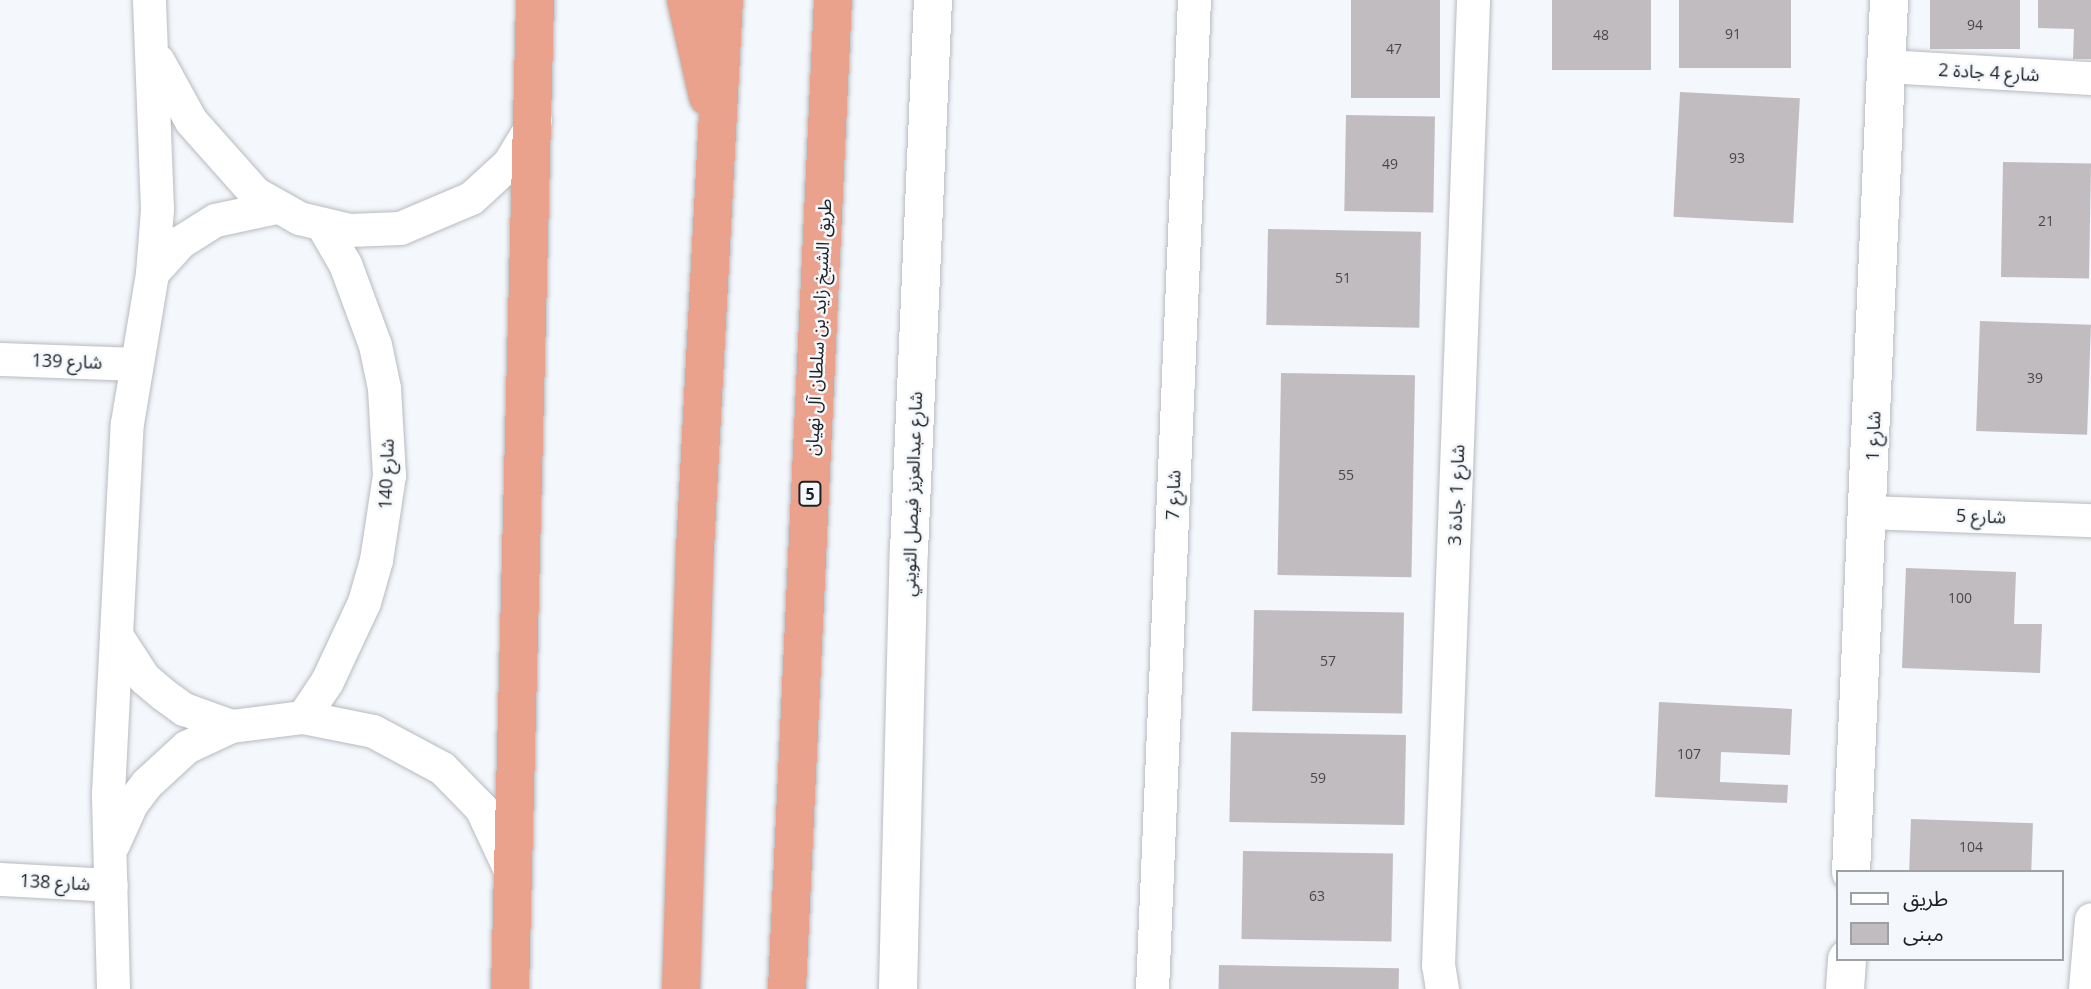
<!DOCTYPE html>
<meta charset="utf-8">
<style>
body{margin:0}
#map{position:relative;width:2091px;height:989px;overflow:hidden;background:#f4f7fc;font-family:"Open Sans","Noto Sans Arabic",sans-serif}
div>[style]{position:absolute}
.building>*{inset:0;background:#c1bcc0;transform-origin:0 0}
.roads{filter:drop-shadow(0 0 2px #b7bbbf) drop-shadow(0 0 2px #b7bbbf)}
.minor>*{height:33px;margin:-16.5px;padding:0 16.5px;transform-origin:16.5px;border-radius:16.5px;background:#fff}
.tertiary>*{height:38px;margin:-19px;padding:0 19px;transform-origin:19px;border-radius:19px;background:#fff}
.motorway>*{height:38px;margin:-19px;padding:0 19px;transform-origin:19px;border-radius:19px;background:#eba28c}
span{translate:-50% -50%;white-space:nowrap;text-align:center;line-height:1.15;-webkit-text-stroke:5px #f4f7fc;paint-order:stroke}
.number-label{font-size:14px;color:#474749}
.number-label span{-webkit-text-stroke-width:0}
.shield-label span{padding:2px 5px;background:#f4f7fc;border:2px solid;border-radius:5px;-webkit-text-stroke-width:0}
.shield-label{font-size:16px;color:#1e2021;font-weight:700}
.street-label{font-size:18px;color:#1e2021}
.legend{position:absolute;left:1836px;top:870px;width:228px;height:91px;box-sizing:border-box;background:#f4f7fc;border:2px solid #9ea1a4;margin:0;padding:9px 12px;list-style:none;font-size:21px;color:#1e2021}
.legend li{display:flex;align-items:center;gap:14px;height:35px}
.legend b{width:35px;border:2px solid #9ea1a4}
</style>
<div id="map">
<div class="building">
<div style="left:1351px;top:0;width:89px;height:98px"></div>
<div style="left:1552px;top:0;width:99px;height:70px"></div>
<div style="left:1679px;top:0;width:112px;height:68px"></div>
<div style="left:1930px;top:0;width:90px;height:49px"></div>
<div style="clip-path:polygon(2038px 0,2091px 0,2091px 59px,2073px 59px,2074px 29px,2038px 28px)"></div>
<div style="left:1680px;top:92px;width:120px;height:125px;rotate:3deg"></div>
<div style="left:1346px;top:115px;width:89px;height:96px;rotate:1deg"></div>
<div style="left:2003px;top:162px;width:88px;height:115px;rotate:1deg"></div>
<div style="left:1268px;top:229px;width:153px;height:96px;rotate:1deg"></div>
<div style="left:1980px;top:321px;width:111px;height:110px;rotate:2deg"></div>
<div style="left:1281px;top:373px;width:134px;height:202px;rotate:1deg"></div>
<div style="clip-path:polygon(1906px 568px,2016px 572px,2014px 624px,2042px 624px,2040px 673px,1902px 668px)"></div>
<div style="left:1254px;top:610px;width:150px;height:101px;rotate:1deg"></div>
<div style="clip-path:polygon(1659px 702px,1792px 709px,1790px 755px,1721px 752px,1720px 782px,1788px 785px,1787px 803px,1655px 797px)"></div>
<div style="left:1231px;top:732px;width:175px;height:90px;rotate:1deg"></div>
<div style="left:1911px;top:819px;width:122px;height:53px;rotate:2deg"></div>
<div style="left:1243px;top:851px;width:150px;height:88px;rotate:1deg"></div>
<div style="left:1219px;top:965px;width:180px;height:24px;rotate:1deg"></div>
</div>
<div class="roads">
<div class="minor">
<div style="left:158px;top:61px;width:68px;rotate:61.2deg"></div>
<div style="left:191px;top:121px;width:96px;rotate:48.4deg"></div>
<div style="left:255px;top:193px;width:51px;rotate:29.6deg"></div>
<div style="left:299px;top:218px;width:51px;rotate:13.5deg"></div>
<div style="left:349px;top:230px;width:51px;rotate:-2.2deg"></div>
<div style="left:400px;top:228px;width:77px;rotate:-22.9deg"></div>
<div style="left:471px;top:198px;width:52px;rotate:-42.6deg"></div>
<div style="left:509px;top:163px;width:50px;rotate:-58.8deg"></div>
<div style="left:1886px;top:66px;width:205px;rotate:3.4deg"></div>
<div style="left:152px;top:273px;width:42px;rotate:-47.9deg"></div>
<div style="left:180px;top:242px;width:41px;rotate:-32.2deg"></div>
<div style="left:215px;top:220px;width:62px;rotate:-12deg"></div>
<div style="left:0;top:359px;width:134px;rotate:2.1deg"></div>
<div style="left:1870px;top:512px;width:221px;rotate:2.1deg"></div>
<div style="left:116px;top:635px;width:51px;rotate:56.9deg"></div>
<div style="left:144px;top:678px;width:25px;rotate:40deg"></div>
<div style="left:163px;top:694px;width:26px;rotate:36deg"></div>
<div style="left:184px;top:709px;width:50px;rotate:19.9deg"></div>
<div style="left:303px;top:717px;width:43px;rotate:-56.3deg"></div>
<div style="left:327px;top:681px;width:87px;rotate:-64.9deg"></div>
<div style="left:364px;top:602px;width:44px;rotate:-74.1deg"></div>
<div style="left:376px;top:560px;width:86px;rotate:-81.3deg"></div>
<div style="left:389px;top:475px;width:87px;rotate:-93.3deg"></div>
<div style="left:384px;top:388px;width:44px;rotate:-101.8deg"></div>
<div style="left:375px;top:345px;width:86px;rotate:-110.3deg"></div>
<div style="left:345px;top:264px;width:44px;rotate:-120.1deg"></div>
<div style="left:113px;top:844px;width:44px;rotate:-65.8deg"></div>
<div style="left:131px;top:804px;width:26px;rotate:-53deg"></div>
<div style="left:147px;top:783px;width:53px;rotate:-42.7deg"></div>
<div style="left:186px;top:747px;width:50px;rotate:-25deg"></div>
<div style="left:231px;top:726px;width:73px;rotate:-7.1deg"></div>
<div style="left:303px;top:717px;width:71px;rotate:11.3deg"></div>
<div style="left:373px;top:731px;width:78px;rotate:28.2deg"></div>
<div style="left:442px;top:768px;width:56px;rotate:45.7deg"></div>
<div style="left:481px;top:808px;width:71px;rotate:64.9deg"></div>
<div style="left:0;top:879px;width:111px;rotate:3.1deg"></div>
<div style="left:113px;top:989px;width:196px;rotate:-91.5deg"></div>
<div style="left:108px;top:793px;width:370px;rotate:-87.1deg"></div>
<div style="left:127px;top:423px;width:152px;rotate:-80.5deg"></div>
<div style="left:152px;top:273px;width:64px;rotate:-85.5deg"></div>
<div style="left:157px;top:209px;width:209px;rotate:-92.2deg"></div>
<div style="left:1152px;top:989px;width:990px;rotate:-87.57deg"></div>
<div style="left:1442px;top:989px;width:24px;rotate:-99deg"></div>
<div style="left:1438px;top:965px;width:966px;rotate:-87.92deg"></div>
<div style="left:2085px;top:989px;width:70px;rotate:-85.1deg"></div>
</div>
<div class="tertiary">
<div style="left:1851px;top:872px;width:873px;rotate:-87.5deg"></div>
<div style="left:898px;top:989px;width:438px;rotate:-88.6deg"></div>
<div style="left:909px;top:551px;width:552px;rotate:-87.51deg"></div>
<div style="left:1845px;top:989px;width:30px;rotate:-86deg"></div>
</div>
<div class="motorway">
<div style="left:686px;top:0;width:99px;rotate:77.2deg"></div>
<div style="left:510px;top:989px;width:989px;rotate:-88.55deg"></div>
<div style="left:681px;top:989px;width:440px;rotate:-88.2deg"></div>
<div style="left:695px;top:549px;width:550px;rotate:-86.98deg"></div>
<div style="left:787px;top:989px;width:990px;rotate:-87.34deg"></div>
</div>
</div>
<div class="number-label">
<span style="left:1975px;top:25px">94</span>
<span style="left:1733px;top:34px">91</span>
<span style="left:1601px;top:35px">48</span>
<span style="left:1394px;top:49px">47</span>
<span style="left:1737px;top:158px">93</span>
<span style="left:1390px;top:164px">49</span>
<span style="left:2046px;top:221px">21</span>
<span style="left:1343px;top:278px">51</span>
<span style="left:2035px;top:378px">39</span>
<span style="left:1346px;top:475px">55</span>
<span style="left:1960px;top:598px">100</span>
<span style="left:1328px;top:661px">57</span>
<span style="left:1689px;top:754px">107</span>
<span style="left:1318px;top:778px">59</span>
<span style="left:1971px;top:847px">104</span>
<span style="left:1317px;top:896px">63</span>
</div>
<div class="shield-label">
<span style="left:810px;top:494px">5</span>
</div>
<div class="street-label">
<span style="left:1989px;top:72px;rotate:3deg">شارع 4 جادة 2</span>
<span style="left:818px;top:327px;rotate:-87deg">طريق الشيخ زايد بن سلطان آل نهيان</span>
<span style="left:67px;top:361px;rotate:2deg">شارع 139</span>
<span style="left:1873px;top:436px;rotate:-88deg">شارع 1</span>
<span style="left:386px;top:474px;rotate:-88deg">شارع 140</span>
<span style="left:912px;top:494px;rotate:-88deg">شارع عبدالعزيز فيصل الثويني</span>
<span style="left:1173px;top:495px;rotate:-88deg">شارع 7</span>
<span style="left:1456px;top:495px;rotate:-88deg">شارع 1 جادة 3</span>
<span style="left:1981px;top:516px;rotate:2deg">شارع 5</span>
<span style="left:55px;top:882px;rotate:3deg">شارع 138</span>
</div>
<ul class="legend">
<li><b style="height:9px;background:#fff"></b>طريق</li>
<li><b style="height:19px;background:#c1bcc0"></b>مبنى</li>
</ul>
</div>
